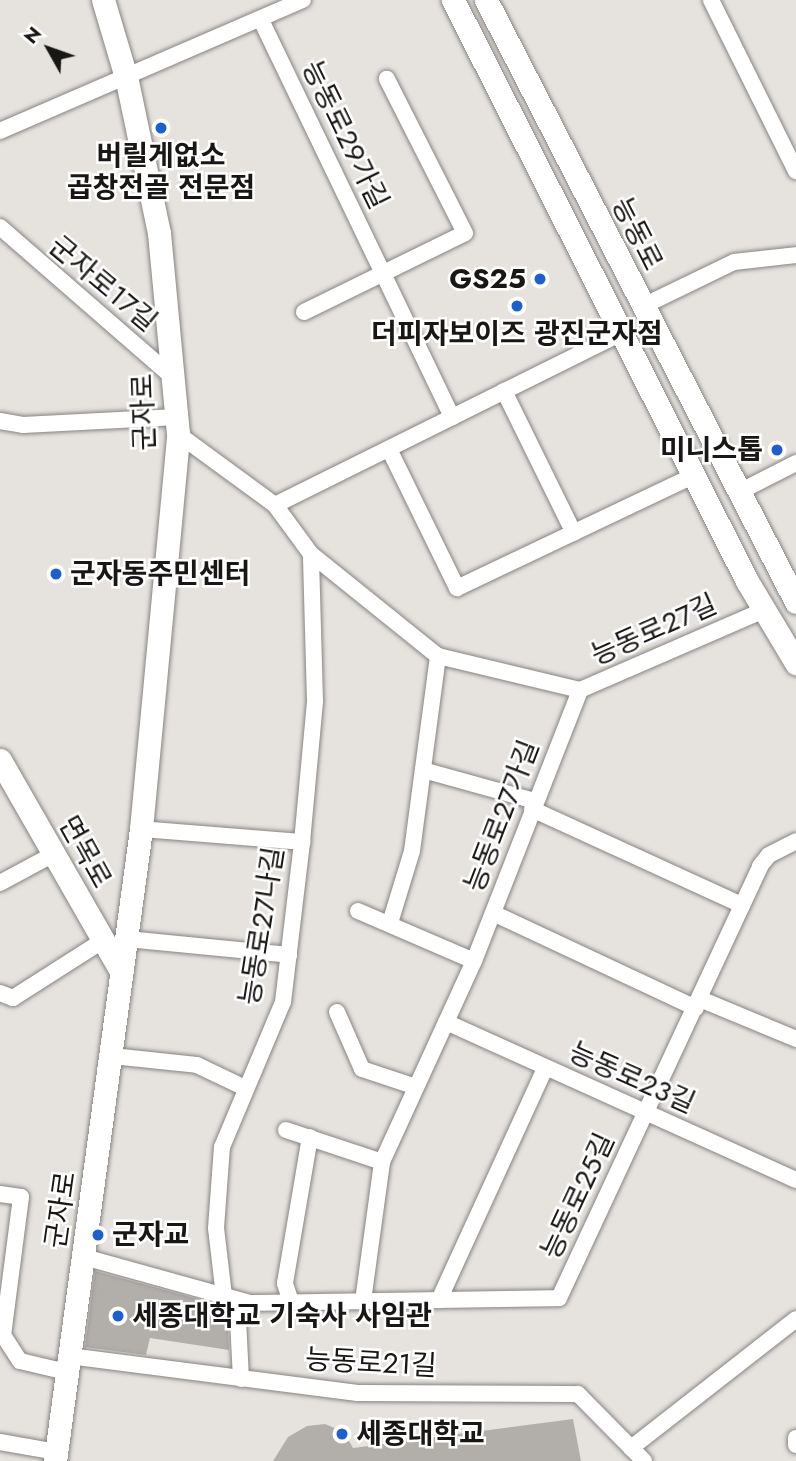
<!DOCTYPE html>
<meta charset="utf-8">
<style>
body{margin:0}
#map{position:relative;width:796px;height:1461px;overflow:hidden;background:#e6e3df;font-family:Jost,"Noto Sans KR",sans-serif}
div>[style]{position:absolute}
.building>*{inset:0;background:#b2afab}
.roads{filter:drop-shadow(0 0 2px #878480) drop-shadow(0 0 2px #878480)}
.street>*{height:16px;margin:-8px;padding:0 8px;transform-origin:8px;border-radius:8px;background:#fff}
.secondary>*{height:23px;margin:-11.5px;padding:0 11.5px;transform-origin:11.5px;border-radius:11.5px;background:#fff}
.dots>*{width:19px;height:19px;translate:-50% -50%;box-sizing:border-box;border:4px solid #fff;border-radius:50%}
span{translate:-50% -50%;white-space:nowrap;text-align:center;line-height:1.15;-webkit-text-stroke:5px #fff;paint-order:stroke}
.street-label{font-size:28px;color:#181715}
.poi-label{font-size:28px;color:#181715;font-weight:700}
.right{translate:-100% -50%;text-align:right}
.left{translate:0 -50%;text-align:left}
.north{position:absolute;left:14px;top:14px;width:70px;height:70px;-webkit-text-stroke:5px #fff;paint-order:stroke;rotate:310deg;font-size:19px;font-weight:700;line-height:28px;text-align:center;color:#181715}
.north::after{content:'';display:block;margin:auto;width:24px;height:32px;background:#181715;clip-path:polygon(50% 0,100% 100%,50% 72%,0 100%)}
</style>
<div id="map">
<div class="building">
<div style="clip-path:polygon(95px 1271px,227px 1307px,229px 1350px,150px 1338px,146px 1355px,85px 1347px)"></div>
<div style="clip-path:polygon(573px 1419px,581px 1461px,273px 1461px,288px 1437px,307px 1426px,325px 1424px,344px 1432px,353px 1448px)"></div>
</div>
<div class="roads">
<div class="street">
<div style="left:711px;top:0;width:191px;rotate:63.6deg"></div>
<div style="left:261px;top:20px;width:441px;rotate:64.3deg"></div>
<div style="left:0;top:131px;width:330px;rotate:-23.4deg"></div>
<div style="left:0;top:227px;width:230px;rotate:41deg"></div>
<div style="left:641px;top:307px;width:103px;rotate:-25.8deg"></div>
<div style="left:734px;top:262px;width:62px;rotate:-6.4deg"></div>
<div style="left:304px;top:312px;width:179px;rotate:-26.1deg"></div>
<div style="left:465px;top:233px;width:173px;rotate:-116.9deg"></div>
<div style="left:504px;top:391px;width:158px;rotate:63.8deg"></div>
<div style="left:0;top:421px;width:23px;rotate:10deg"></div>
<div style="left:23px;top:425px;width:154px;rotate:-3deg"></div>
<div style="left:178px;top:434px;width:120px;rotate:36.2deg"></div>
<div style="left:275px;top:505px;width:61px;rotate:53.7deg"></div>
<div style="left:311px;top:554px;width:163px;rotate:38.8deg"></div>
<div style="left:438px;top:656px;width:146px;rotate:13.5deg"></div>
<div style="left:580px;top:690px;width:203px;rotate:-23.5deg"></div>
<div style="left:389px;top:449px;width:155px;rotate:63.9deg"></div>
<div style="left:457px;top:588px;width:261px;rotate:-25.4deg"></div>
<div style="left:739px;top:492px;width:64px;rotate:-27deg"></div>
<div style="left:275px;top:505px;width:386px;rotate:-26.4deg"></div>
<div style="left:423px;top:770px;width:116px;rotate:15.5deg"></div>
<div style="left:532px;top:809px;width:231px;rotate:24.6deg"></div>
<div style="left:141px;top:829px;width:162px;rotate:4.6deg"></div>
<div style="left:0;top:883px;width:59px;rotate:-28.3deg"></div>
<div style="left:358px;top:911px;width:126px;rotate:23.3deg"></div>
<div style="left:493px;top:913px;width:224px;rotate:25.1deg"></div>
<div style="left:390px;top:923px;width:75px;rotate:-73deg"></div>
<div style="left:412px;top:851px;width:197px;rotate:-82.4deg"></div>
<div style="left:127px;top:939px;width:163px;rotate:5.6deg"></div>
<div style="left:0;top:993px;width:14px;rotate:21deg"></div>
<div style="left:13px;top:998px;width:104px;rotate:-32.5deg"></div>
<div style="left:700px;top:999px;width:104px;rotate:22.6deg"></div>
<div style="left:337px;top:1012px;width:62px;rotate:66.3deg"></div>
<div style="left:362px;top:1069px;width:57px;rotate:18.4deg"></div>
<div style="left:446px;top:1022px;width:384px;rotate:24.3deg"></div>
<div style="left:112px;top:1056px;width:85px;rotate:6deg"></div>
<div style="left:197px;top:1065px;width:53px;rotate:25.6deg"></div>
<div style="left:286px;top:1130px;width:101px;rotate:18.4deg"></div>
<div style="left:0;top:1194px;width:21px;rotate:8deg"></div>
<div style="left:21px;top:1197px;width:139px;rotate:97.4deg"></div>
<div style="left:3px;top:1335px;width:31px;rotate:57deg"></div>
<div style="left:20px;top:1361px;width:48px;rotate:13.2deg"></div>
<div style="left:84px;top:1257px;width:172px;rotate:15.5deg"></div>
<div style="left:250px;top:1303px;width:309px;rotate:-0.9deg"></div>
<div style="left:559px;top:1298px;width:476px;rotate:-65deg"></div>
<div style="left:760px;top:866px;width:14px;rotate:-51deg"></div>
<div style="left:769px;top:855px;width:30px;rotate:-27deg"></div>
<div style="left:224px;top:1296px;width:68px;rotate:-96.7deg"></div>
<div style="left:216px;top:1228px;width:81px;rotate:-85.8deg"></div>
<div style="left:222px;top:1147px;width:157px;rotate:-67.2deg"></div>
<div style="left:283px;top:1002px;width:161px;rotate:-83.2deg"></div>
<div style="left:302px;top:842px;width:142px;rotate:-84.7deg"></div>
<div style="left:315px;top:701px;width:147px;rotate:-91.6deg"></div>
<div style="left:237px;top:1300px;width:79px;rotate:87.1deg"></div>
<div style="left:439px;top:1300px;width:255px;rotate:-65.4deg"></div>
<div style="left:363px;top:1301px;width:140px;rotate:-82.2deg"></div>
<div style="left:382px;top:1162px;width:221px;rotate:-65.4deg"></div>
<div style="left:474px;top:961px;width:291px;rotate:-68.6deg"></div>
<div style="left:291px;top:1302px;width:20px;rotate:-108deg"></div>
<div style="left:285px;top:1283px;width:148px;rotate:-80.3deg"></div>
<div style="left:69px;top:1356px;width:291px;rotate:7.3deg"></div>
<div style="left:358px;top:1393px;width:220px;rotate:0.3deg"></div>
<div style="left:578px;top:1394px;width:94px;rotate:45.4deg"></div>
<div style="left:796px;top:1438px;width:7px;rotate:90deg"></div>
<div style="left:0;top:1442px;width:57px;rotate:10.1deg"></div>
<div style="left:631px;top:1448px;width:209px;rotate:-38deg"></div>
</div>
<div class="secondary">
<div style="left:453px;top:0;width:651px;rotate:63.16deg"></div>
<div style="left:747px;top:581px;width:96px;rotate:59.1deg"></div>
<div style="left:486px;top:0;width:677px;rotate:62.75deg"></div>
<div style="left:0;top:760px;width:243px;rotate:60.2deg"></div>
<div style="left:55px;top:1461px;width:638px;rotate:-82.25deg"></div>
<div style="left:141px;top:829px;width:397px;rotate:-84.6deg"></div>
<div style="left:178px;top:434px;width:202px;rotate:-95.4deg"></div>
<div style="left:159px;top:233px;width:159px;rotate:-101.9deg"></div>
<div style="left:126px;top:77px;width:80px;rotate:-106.6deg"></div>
</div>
</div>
<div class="dots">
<div style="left:161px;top:128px;background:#1d60cc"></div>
<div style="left:540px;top:279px;background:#1d60cc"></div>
<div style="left:517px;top:306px;background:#1d60cc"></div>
<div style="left:777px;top:450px;background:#1d60cc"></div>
<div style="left:56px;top:574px;background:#1d60cc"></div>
<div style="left:98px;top:1235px;background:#1d60cc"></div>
<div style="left:118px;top:1316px;background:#1d60cc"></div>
<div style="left:342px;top:1434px;background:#1d60cc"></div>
</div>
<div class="street-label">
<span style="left:345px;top:135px;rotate:64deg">능동로29가길</span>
<span style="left:637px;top:234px;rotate:63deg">능동로</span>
<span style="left:103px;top:284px;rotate:40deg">군자로17길</span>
<span style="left:144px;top:412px;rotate:-92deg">군자로</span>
<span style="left:654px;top:630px;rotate:-24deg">능동로27길</span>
<span style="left:502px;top:816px;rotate:-69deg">능동로27가길</span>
<span style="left:85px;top:852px;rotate:61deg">면목로</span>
<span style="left:262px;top:926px;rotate:-81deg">능동로27나길</span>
<span style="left:632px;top:1078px;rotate:24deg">능동로23길</span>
<span style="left:578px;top:1196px;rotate:-65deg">능동로25길</span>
<span style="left:61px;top:1210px;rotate:-82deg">군자로</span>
<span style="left:371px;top:1363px;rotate:3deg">능동로21길</span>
</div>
<div class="poi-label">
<span style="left:161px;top:172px">버릴게없소<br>곱창전골 전문점</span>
<span class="right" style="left:526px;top:279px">GS25</span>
<span style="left:517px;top:334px">더피자보이즈 광진군자점</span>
<span class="right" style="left:763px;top:450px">미니스톱</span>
<span class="left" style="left:70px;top:574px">군자동주민센터</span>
<span class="left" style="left:112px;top:1235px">군자교</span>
<span class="left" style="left:132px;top:1316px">세종대학교 기숙사 사임관</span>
<span class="left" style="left:356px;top:1434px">세종대학교</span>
</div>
<div class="north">N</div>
</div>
